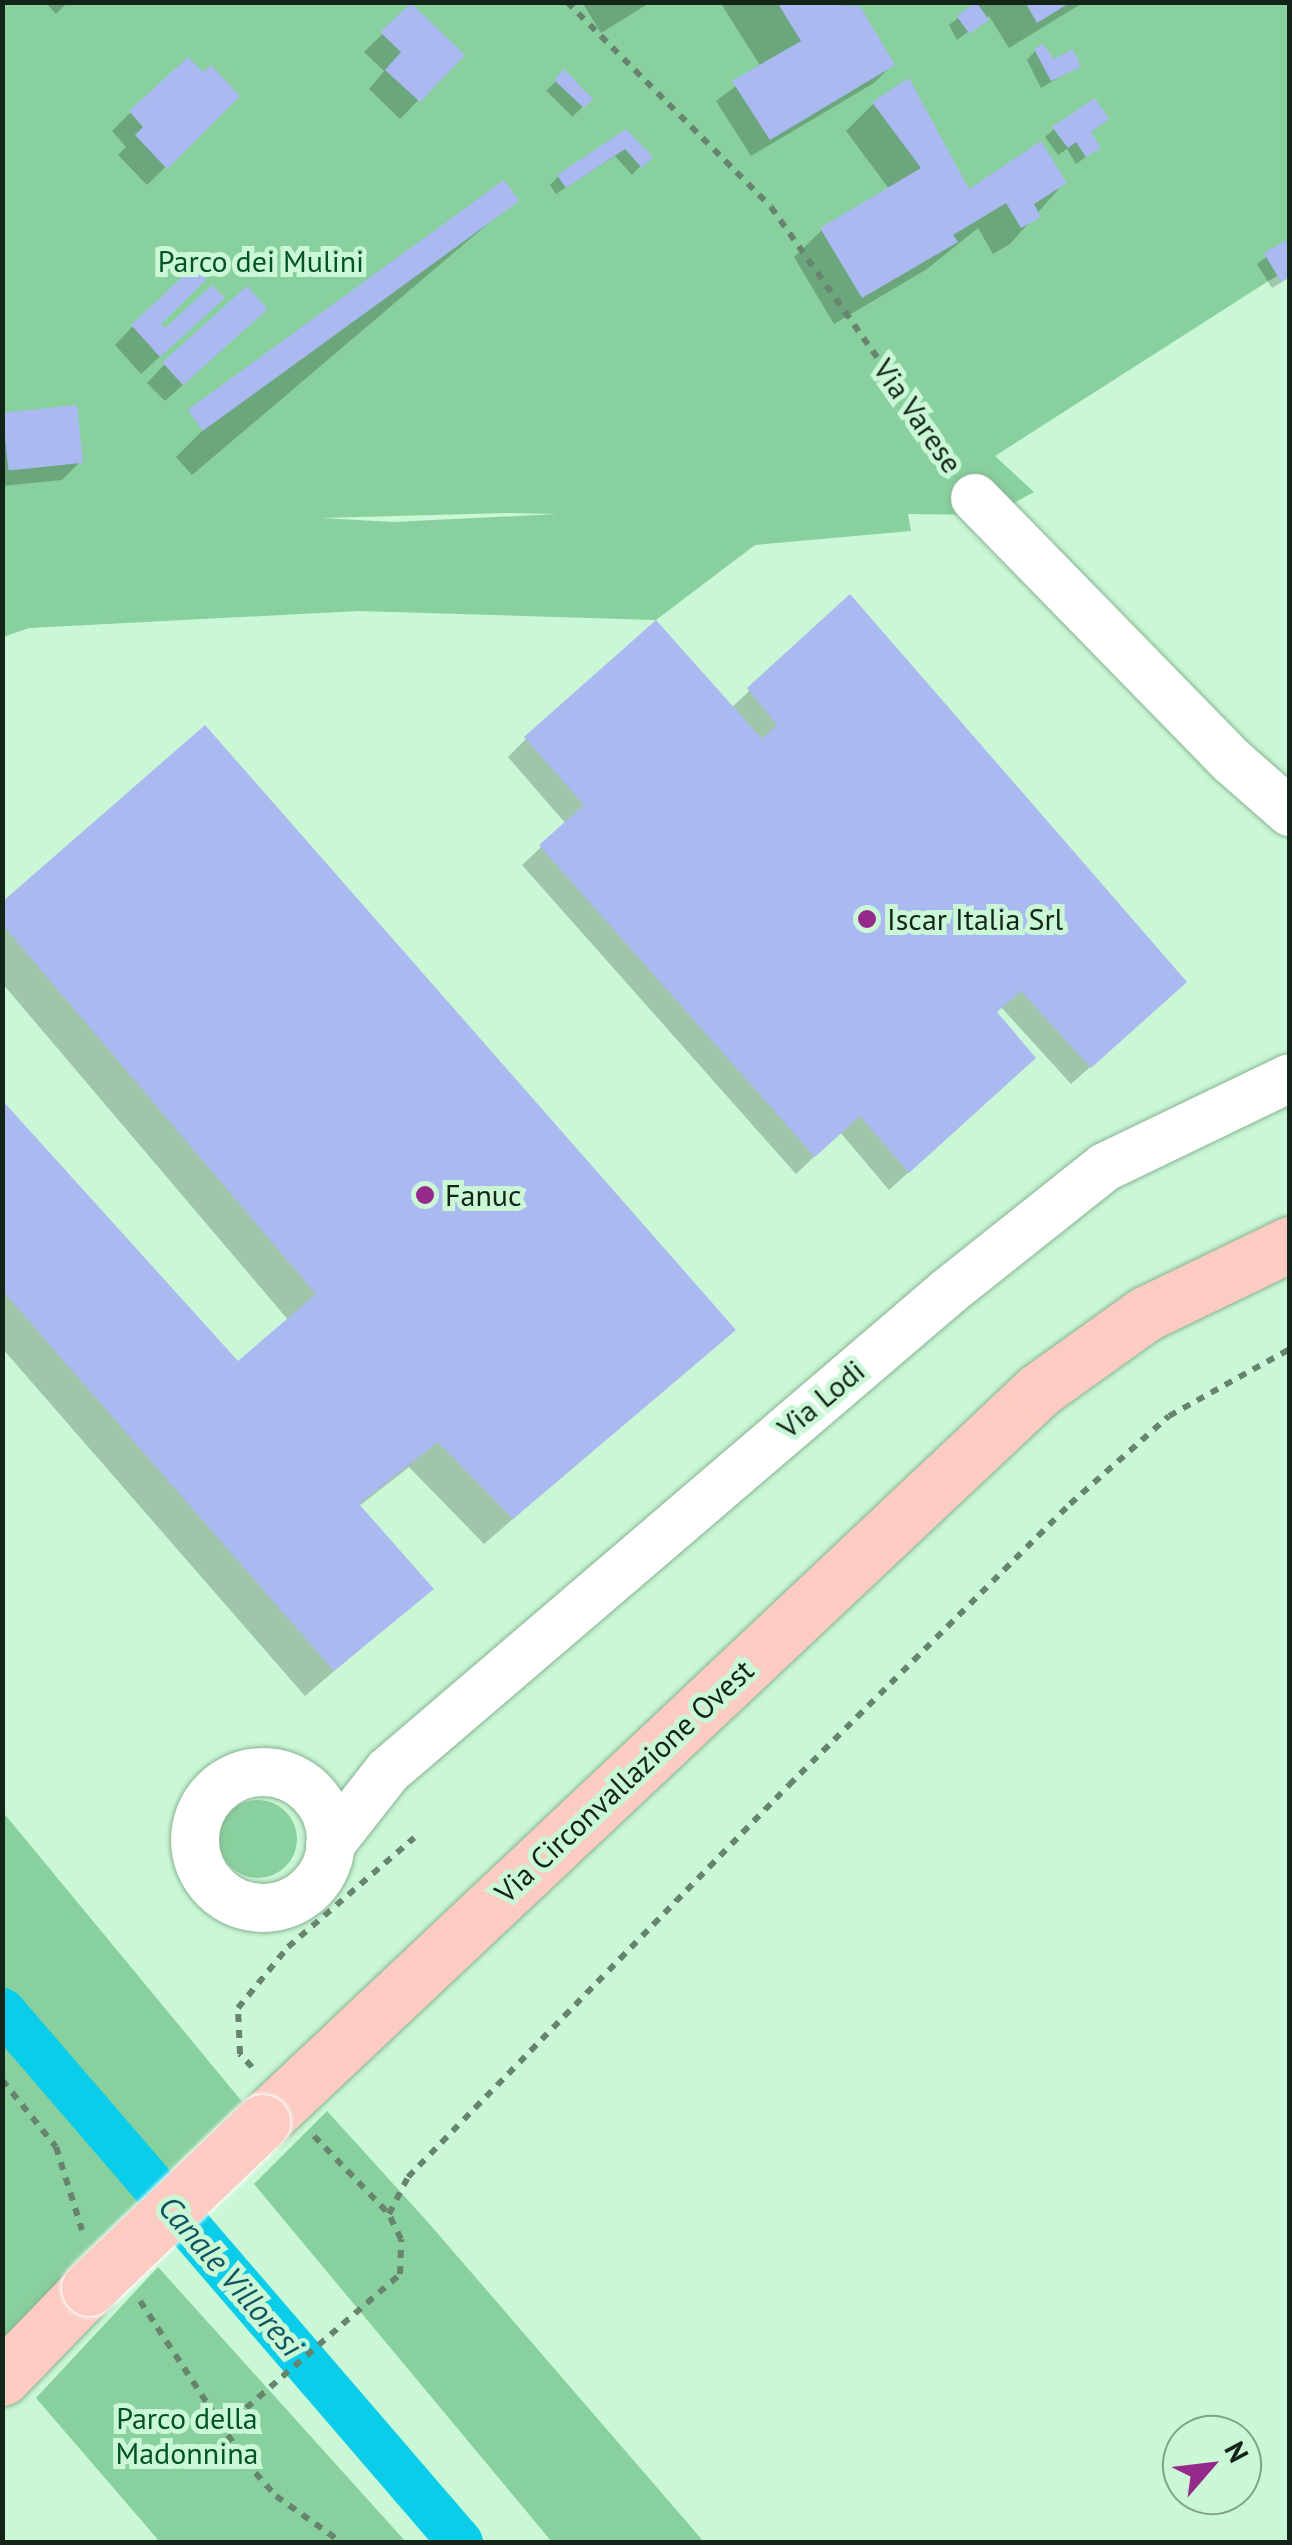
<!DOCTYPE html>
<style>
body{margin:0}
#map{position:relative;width:1292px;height:2545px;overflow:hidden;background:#caf7d5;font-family:"PT Sans",sans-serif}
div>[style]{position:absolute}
.green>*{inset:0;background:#88d09d}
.round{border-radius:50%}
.shadow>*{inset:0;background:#0003;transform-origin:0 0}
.canal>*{height:45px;margin:-22.5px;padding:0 22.5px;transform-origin:22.5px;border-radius:22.5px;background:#0bcce9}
.building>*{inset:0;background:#aabaf1;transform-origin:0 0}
.path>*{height:6px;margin-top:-3px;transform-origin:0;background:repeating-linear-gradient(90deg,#67846e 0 8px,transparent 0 16px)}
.roads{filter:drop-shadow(0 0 2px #87b292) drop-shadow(0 0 2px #87b292)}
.minor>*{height:48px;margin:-24px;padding:0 24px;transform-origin:24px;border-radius:24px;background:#fff}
.minor>.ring{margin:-24px;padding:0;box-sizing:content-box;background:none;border:48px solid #fff;border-radius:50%}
.major>*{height:55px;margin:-27.5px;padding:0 27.5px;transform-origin:27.5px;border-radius:27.5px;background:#fccbc1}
.bridges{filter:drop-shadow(0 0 2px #fff) drop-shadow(0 0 2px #fff)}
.major-bridge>*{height:55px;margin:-27.5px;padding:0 27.5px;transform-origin:27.5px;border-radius:27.5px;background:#fccbc1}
.dots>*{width:28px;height:28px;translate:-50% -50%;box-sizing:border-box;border:5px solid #caf7d5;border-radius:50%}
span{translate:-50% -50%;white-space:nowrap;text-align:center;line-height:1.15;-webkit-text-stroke:10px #caf7d5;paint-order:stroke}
.park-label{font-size:30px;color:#025228}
.street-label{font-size:30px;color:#132418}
.poi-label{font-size:30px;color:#132418}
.left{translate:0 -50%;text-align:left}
.water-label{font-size:32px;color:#105460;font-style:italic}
.frame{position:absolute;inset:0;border:5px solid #132418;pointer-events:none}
.north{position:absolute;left:1162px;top:2415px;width:100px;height:100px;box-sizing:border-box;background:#caf7d5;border:2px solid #81a389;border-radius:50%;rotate:62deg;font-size:28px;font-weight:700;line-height:40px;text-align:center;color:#132418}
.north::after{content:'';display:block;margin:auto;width:35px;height:45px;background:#962a8b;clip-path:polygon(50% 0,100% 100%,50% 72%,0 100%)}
</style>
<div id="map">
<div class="green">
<div style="clip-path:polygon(evenodd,3px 3px,1289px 3px,1289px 268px,995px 456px,1034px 492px,992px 515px,908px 514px,911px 531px,755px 545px,656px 620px,359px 611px,29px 628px,3px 637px,3px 3px,507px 513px,558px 514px,393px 522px,321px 518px,507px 513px)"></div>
<div class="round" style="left:219px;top:1800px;width:78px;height:78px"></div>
<div style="clip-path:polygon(2px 1811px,244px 2104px,2px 2353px)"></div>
<div style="clip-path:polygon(327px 2111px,426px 2220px,704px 2542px,552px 2542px,254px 2184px)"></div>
<div style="clip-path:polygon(158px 2267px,406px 2542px,160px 2542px,36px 2398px)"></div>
</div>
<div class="shadow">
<div style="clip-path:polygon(45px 2px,68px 2px,56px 14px)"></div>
<div style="clip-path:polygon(582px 2px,651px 2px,601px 33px)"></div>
<div style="clip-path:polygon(720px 2px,847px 2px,892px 65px,874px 83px,751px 156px,716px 101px,761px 67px)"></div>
<div style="clip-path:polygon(979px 2px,1084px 2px,1009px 48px,989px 16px,957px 40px,949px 25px)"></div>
<div style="clip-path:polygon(411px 6px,462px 55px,400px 119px,369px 89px,384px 71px,364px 52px)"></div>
<div style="clip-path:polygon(1035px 51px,1053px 63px,1078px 66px,1041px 88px,1027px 60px)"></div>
<div style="left:564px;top:73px;width:37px;height:25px;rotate:45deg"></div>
<div style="clip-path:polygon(237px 97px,147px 185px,118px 155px,126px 147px,112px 131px,131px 112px)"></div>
<div style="clip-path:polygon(873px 104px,968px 192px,1064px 183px,1010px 244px,993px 254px,978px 228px,927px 269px,834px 324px,794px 257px,822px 230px,890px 190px,846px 131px)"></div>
<div style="clip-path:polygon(1106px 119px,1089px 134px,1098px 148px,1076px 164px,1067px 149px,1058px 155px,1045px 137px,1054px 129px)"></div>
<div style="clip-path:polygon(625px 132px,649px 157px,632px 175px,615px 156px,556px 194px,550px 185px,558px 177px)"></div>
<div style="clip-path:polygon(516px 200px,192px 475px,176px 457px,203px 430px)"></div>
<div style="clip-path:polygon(1285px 243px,1290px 277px,1272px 288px,1257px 264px)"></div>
<div style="clip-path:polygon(204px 316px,141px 374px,115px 345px,133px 326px,158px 324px,165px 332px)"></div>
<div style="clip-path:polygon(246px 328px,165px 401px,147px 383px,165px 364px)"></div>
<div style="clip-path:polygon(2px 414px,80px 462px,62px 480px,2px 486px)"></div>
<div style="clip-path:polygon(850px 597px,1165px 1000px,1071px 1084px,1001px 1007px,995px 1013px,1015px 1076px,889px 1190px,840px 1132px,796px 1174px,522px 865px,566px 824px,508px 757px,526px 739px,731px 708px)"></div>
<div style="clip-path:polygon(2px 906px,732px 1330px,484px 1544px,409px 1467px,358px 1507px,430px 1589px,305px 1696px,2px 1348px,2px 1104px,238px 1365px,289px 1321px,2px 983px)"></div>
</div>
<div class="canal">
<div style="left:2px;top:2010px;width:702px;rotate:49.27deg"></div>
</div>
<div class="building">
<div style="clip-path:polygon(777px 2px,860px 6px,895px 65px,770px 140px,732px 81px,801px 41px)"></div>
<div style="left:976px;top:2px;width:22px;height:24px;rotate:54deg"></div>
<div style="clip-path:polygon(1025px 2px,1071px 2px,1037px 23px)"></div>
<div style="clip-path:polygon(411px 3px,465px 55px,420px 102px,385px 70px,401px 52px,380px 32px)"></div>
<div style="clip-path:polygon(1043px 44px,1054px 59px,1073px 49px,1081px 67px,1051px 81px,1034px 49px)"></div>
<div style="clip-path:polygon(188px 57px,203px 72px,211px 65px,240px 96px,167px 169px,135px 135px,143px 127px,129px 111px)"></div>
<div style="clip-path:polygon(564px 69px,593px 99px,584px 108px,554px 80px)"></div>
<div style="clip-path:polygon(909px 78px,969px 189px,1041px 141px,1067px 183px,1034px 204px,1041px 217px,1021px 228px,1006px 203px,953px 235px,958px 242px,862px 298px,820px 228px,921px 168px,872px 102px)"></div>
<div style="clip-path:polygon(1095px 98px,1109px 119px,1091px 132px,1101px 148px,1086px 157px,1076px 142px,1068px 148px,1052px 127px)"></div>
<div style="clip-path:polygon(626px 129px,653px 157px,642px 168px,625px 149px,566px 188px,557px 175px)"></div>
<div style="left:504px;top:180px;width:26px;height:391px;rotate:54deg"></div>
<div style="clip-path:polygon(1286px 240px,1290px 276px,1281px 282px,1264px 253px)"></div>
<div style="clip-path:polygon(195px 265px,207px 279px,161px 324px,165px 328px,212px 285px,225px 298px,160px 357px,131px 325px)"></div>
<div style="left:247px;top:286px;width:31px;height:114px;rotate:48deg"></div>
<div style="left:77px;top:405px;width:58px;height:75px;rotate:84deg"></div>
<div style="clip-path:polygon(850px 594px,1187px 982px,1091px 1068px,1021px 991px,997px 1012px,1036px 1058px,909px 1173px,860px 1116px,815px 1157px,539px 845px,584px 805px,524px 737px,656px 620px,762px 739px,777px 725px,747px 688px)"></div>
<div style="clip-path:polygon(205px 725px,736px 1330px,513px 1519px,438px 1442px,359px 1504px,434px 1589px,334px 1671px,2px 1290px,2px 1100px,238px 1361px,316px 1294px,2px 924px,2px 902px)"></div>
</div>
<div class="path">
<div style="left:567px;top:2px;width:289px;rotate:45.1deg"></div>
<div style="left:771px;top:207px;width:314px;rotate:54.8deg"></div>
<div style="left:252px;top:2067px;width:18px;rotate:-133deg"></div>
<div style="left:240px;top:2054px;width:46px;rotate:-92.5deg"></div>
<div style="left:238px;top:2008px;width:79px;rotate:-50.7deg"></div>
<div style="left:288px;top:1947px;width:167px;rotate:-40.9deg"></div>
<div style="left:2px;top:2080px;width:86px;rotate:51.1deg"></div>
<div style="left:56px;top:2147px;width:87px;rotate:72.6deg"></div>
<div style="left:314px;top:2136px;width:108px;rotate:46.1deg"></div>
<div style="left:140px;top:2301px;width:191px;rotate:56.7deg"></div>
<div style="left:245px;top:2461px;width:47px;rotate:48.5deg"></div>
<div style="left:276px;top:2496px;width:80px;rotate:35.3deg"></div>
<div style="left:222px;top:2429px;width:236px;rotate:-41deg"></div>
<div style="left:400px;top:2274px;width:35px;rotate:-88deg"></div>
<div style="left:401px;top:2239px;width:28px;rotate:-116deg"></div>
<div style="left:389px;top:2214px;width:42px;rotate:-62.8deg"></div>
<div style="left:408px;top:2177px;width:547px;rotate:-45.82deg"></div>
<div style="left:789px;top:1785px;width:397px;rotate:-45deg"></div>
<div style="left:1070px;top:1504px;width:132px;rotate:-41.6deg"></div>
<div style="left:1169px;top:1416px;width:138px;rotate:-29deg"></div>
</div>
<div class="roads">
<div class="minor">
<div style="left:975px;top:498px;width:369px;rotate:45.7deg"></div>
<div style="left:1233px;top:762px;width:76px;rotate:41.3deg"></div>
<div class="ring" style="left:195px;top:1772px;width:88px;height:88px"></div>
<div style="left:330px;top:1845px;width:94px;rotate:-51.9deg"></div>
<div style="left:388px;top:1771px;width:738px;rotate:-40.55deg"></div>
<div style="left:949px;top:1291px;width:199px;rotate:-38.5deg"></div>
<div style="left:1105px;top:1167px;width:205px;rotate:-25.7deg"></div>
</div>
<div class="major">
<div style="left:262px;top:2122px;width:1067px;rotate:-43.29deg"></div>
<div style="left:1039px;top:1390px;width:130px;rotate:-35.6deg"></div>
<div style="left:1145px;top:1314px;width:161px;rotate:-25.8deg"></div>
<div style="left:2px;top:2378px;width:125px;rotate:-46deg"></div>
</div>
</div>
<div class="bridges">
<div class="major-bridge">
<div style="left:89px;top:2288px;width:240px;rotate:-43.8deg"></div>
</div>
</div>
<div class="dots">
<div style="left:867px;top:919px;background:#962a8b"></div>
<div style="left:425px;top:1195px;background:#962a8b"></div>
</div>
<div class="park-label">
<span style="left:261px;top:261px">Parco dei Mulini</span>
<span style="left:187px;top:2435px">Parco della<br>Madonnina</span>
</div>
<div class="street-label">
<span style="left:918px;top:416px;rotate:55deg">Via Varese</span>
<span style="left:821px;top:1399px;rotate:-40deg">Via Lodi</span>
<span style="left:624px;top:1781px;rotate:-43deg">Via Circonvallazione Ovest</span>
</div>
<div class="poi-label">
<span class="left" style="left:887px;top:919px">Iscar Italia Srl</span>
<span class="left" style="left:445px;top:1195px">Fanuc</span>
</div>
<div class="water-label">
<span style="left:231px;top:2276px;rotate:49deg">Canale Villoresi</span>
</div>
<div class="frame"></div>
<div class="north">N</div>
</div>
